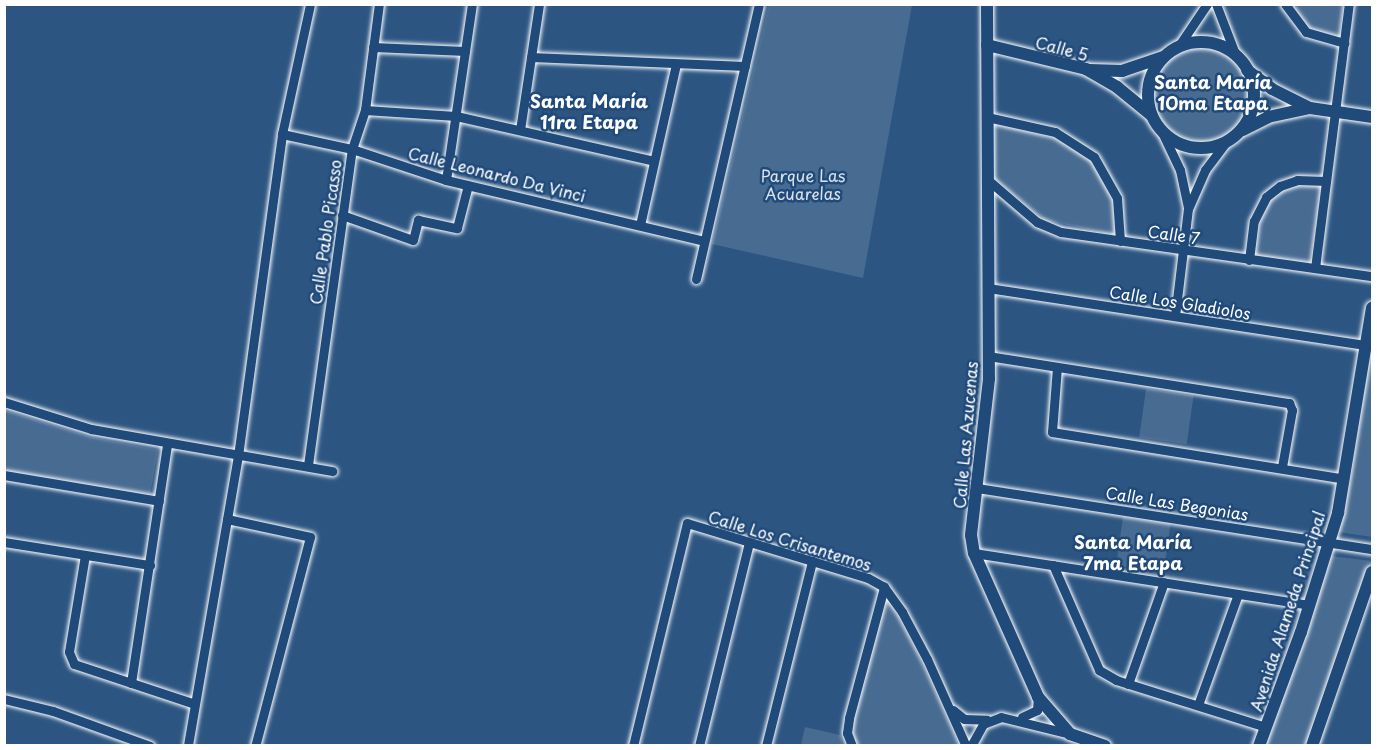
<!DOCTYPE html>
<meta charset="utf-8">
<style>
body{margin:0}
#map{position:relative;width:1377px;height:750px;overflow:hidden;background:#2c5582;font-family:"Playpen Sans",sans-serif}
div>[style]{position:absolute}
.green>*{inset:0;background:#486b92;transform-origin:0 0}
.round{border-radius:50%}
.roads{filter:drop-shadow(0 0 2px #fff) drop-shadow(0 0 2px #fff)}
.street>*{height:9px;margin:-4.5px;padding:0 4.5px;transform-origin:4.5px;border-radius:4.5px;background:#1f4a7a}
.secondary>*{height:12px;margin:-6px;padding:0 6px;transform-origin:6px;border-radius:6px;background:#1f4a7a}
.secondary>.ring{margin:-6px;padding:0;box-sizing:content-box;background:none;border:12px solid #1f4a7a;border-radius:50%}
span{translate:-50% -50%;white-space:nowrap;text-align:center;line-height:1.15;-webkit-text-stroke:5px #1f4a7a;paint-order:stroke}
.street-label{font-size:16px;color:#fff}
.park-label{font-size:16px;color:#dae1e9}
.neighbourhood-label{font-size:18px;color:#fff;font-weight:700}
.frame{position:absolute;inset:0;border:6px solid #fff;pointer-events:none}
</style>
<div id="map">
<div class="green">
<div style="clip-path:polygon(769px 4px,912px 5px,863px 278px,712px 244px)"></div>
<div style="clip-path:polygon(1290px 5px,1343px 5px,1339px 38px,1310px 29px,1297px 18px)"></div>
<div class="round" style="left:1152px;top:47px;width:96px;height:96px"></div>
<div style="clip-path:polygon(994px 124px,1056px 139px,1088px 157px,1110px 191px,1115px 210px,1115px 235px,1045px 220px,994px 178px)"></div>
<div style="clip-path:polygon(1308px 183px,1321px 186px,1310px 263px,1255px 256px,1263px 209px,1280px 191px)"></div>
<div style="clip-path:polygon(1372px 342px,1372px 537px,1338px 532px,1351px 479px)"></div>
<div style="left:1146px;top:389px;width:48px;height:49px;rotate:8deg"></div>
<div style="clip-path:polygon(4px 410px,90px 437px,158px 450px,150px 495px,5px 471px)"></div>
<div style="left:1123px;top:517px;width:48px;height:49px;rotate:8deg"></div>
<div style="clip-path:polygon(1331px 556px,1372px 561px,1306px 745px,1265px 746px)"></div>
<div style="clip-path:polygon(887px 597px,916px 651px,959px 745px,859px 745px,854px 739px,853px 720px)"></div>
<div style="clip-path:polygon(805px 727px,840px 735px,843px 745px,801px 745px)"></div>
</div>
<div class="roads">
<div class="street">
<div style="left:1216px;top:4px;width:56px;rotate:69deg"></div>
<div style="left:1285px;top:4px;width:35px;rotate:53deg"></div>
<div style="left:1306px;top:32px;width:40px;rotate:16deg"></div>
<div style="left:373px;top:47px;width:92px;rotate:2.5deg"></div>
<div style="left:1178px;top:47px;width:52px;rotate:-56deg"></div>
<div style="left:531px;top:57px;width:214px;rotate:2.4deg"></div>
<div style="left:365px;top:110px;width:91px;rotate:3.8deg"></div>
<div style="left:456px;top:116px;width:203px;rotate:12.8deg"></div>
<div style="left:987px;top:117px;width:70px;rotate:12.4deg"></div>
<div style="left:1055px;top:132px;width:46px;rotate:32.7deg"></div>
<div style="left:1094px;top:157px;width:47px;rotate:60.7deg"></div>
<div style="left:1117px;top:198px;width:43px;rotate:86deg"></div>
<div style="left:520px;top:130px;width:127px;rotate:-81.4deg"></div>
<div style="left:1161px;top:130px;width:44px;rotate:64.6deg"></div>
<div style="left:1180px;top:170px;width:38px;rotate:78deg"></div>
<div style="left:282px;top:134px;width:72px;rotate:12.1deg"></div>
<div style="left:352px;top:149px;width:99px;rotate:18.3deg"></div>
<div style="left:446px;top:180px;width:265px;rotate:13.3deg"></div>
<div style="left:446px;top:180px;width:178px;rotate:-81.6deg"></div>
<div style="left:988px;top:180px;width:65px;rotate:40.6deg"></div>
<div style="left:1037px;top:222px;width:26px;rotate:23deg"></div>
<div style="left:1061px;top:232px;width:314px;rotate:8.1deg"></div>
<div style="left:342px;top:215px;width:75px;rotate:19.4deg"></div>
<div style="left:413px;top:240px;width:21px;rotate:-76deg"></div>
<div style="left:418px;top:220px;width:40px;rotate:12deg"></div>
<div style="left:457px;top:228px;width:44px;rotate:-75.7deg"></div>
<div style="left:640px;top:225px;width:165px;rotate:-77.4deg"></div>
<div style="left:1249px;top:260px;width:39px;rotate:-83deg"></div>
<div style="left:1254px;top:221px;width:27px;rotate:-63deg"></div>
<div style="left:1266px;top:197px;width:18px;rotate:-38deg"></div>
<div style="left:1280px;top:186px;width:18px;rotate:-19deg"></div>
<div style="left:1297px;top:180px;width:29px;rotate:2deg"></div>
<div style="left:1315px;top:268px;width:266px;rotate:-82.7deg"></div>
<div style="left:696px;top:279px;width:282px;rotate:-77.1deg"></div>
<div style="left:988px;top:288px;width:383px;rotate:8.6deg"></div>
<div style="left:1175px;top:316px;width:108px;rotate:-83.1deg"></div>
<div style="left:1188px;top:209px;width:43px;rotate:-66.4deg"></div>
<div style="left:1205px;top:170px;width:34px;rotate:-53deg"></div>
<div style="left:988px;top:356px;width:305px;rotate:8.9deg"></div>
<div style="left:1289px;top:403px;width:8px;rotate:67deg"></div>
<div style="left:1292px;top:410px;width:58px;rotate:100deg"></div>
<div style="left:1057px;top:367px;width:65px;rotate:94.4deg"></div>
<div style="left:1052px;top:432px;width:296px;rotate:9.1deg"></div>
<div style="left:4px;top:402px;width:91px;rotate:17.2deg"></div>
<div style="left:91px;top:429px;width:245px;rotate:9.9deg"></div>
<div style="left:308px;top:465px;width:319px;rotate:-82.1deg"></div>
<div style="left:352px;top:149px;width:41px;rotate:-71.6deg"></div>
<div style="left:365px;top:110px;width:107px;rotate:-82.5deg"></div>
<div style="left:4px;top:475px;width:157px;rotate:9.5deg"></div>
<div style="left:977px;top:488px;width:400px;rotate:8.8deg"></div>
<div style="left:227px;top:519px;width:85px;rotate:12.2deg"></div>
<div style="left:310px;top:537px;width:216px;rotate:104.7deg"></div>
<div style="left:4px;top:542px;width:148px;rotate:9deg"></div>
<div style="left:974px;top:553px;width:339px;rotate:8.8deg"></div>
<div style="left:85px;top:555px;width:98px;rotate:99.4deg"></div>
<div style="left:69px;top:652px;width:13px;rotate:67deg"></div>
<div style="left:74px;top:664px;width:127px;rotate:18.3deg"></div>
<div style="left:1053px;top:565px;width:115px;rotate:66.3deg"></div>
<div style="left:1099px;top:670px;width:20px;rotate:30deg"></div>
<div style="left:1116px;top:680px;width:157px;rotate:17.4deg"></div>
<div style="left:131px;top:683px;width:241px;rotate:-81.4deg"></div>
<div style="left:1128px;top:684px;width:108px;rotate:-70.6deg"></div>
<div style="left:4px;top:699px;width:50px;rotate:13.8deg"></div>
<div style="left:53px;top:711px;width:103px;rotate:19.8deg"></div>
<div style="left:1198px;top:705px;width:118px;rotate:-70.2deg"></div>
<div style="left:953px;top:710px;width:14px;rotate:39deg"></div>
<div style="left:964px;top:719px;width:23px;rotate:2deg"></div>
<div style="left:1022px;top:717px;width:17px;rotate:-25deg"></div>
<div style="left:1037px;top:710px;width:13px;rotate:-86deg"></div>
<div style="left:188px;top:745px;width:293px;rotate:-80.2deg"></div>
<div style="left:238px;top:456px;width:325px;rotate:-82.2deg"></div>
<div style="left:282px;top:134px;width:133px;rotate:-77.8deg"></div>
<div style="left:633px;top:746px;width:229px;rotate:-76.4deg"></div>
<div style="left:687px;top:523px;width:189px;rotate:16.9deg"></div>
<div style="left:868px;top:578px;width:18px;rotate:29deg"></div>
<div style="left:884px;top:587px;width:31px;rotate:54deg"></div>
<div style="left:902px;top:612px;width:53px;rotate:62deg"></div>
<div style="left:927px;top:659px;width:95px;rotate:65.9deg"></div>
<div style="left:699px;top:746px;width:210px;rotate:-76.2deg"></div>
<div style="left:766px;top:746px;width:191px;rotate:-76deg"></div>
<div style="left:852px;top:746px;width:14px;rotate:-111deg"></div>
<div style="left:847px;top:733px;width:15px;rotate:-82deg"></div>
<div style="left:849px;top:718px;width:136px;rotate:-75deg"></div>
<div style="left:971px;top:746px;width:25px;rotate:-61deg"></div>
<div style="left:983px;top:724px;width:19px;rotate:-21deg"></div>
<div style="left:1001px;top:717px;width:71px;rotate:13.8deg"></div>
</div>
<div class="secondary">
<div style="left:987px;top:4px;width:375px;rotate:89.7deg"></div>
<div style="left:989px;top:379px;width:157px;rotate:96.6deg"></div>
<div style="left:971px;top:535px;width:18px;rotate:81deg"></div>
<div style="left:974px;top:553px;width:158px;rotate:66deg"></div>
<div style="left:1038px;top:697px;width:49px;rotate:49.1deg"></div>
<div style="left:1070px;top:734px;width:37px;rotate:19deg"></div>
<div class="ring" style="left:1148px;top:42px;width:94px;height:94px"></div>
<div style="left:987px;top:45px;width:102px;rotate:13.6deg"></div>
<div style="left:1086px;top:69px;width:36px;rotate:30deg"></div>
<div style="left:1117px;top:87px;width:44px;rotate:39.5deg"></div>
<div style="left:1090px;top:70px;width:32px;rotate:2deg"></div>
<div style="left:1122px;top:71px;width:43px;rotate:-18.9deg"></div>
<div style="left:1247px;top:70px;width:31px;rotate:37deg"></div>
<div style="left:1272px;top:89px;width:42px;rotate:26.6deg"></div>
<div style="left:1243px;top:130px;width:28px;rotate:-27deg"></div>
<div style="left:1268px;top:117px;width:43px;rotate:-12.1deg"></div>
<div style="left:1310px;top:108px;width:63px;rotate:8.3deg"></div>
<div style="left:1259px;top:746px;width:121px;rotate:-69.8deg"></div>
<div style="left:1301px;top:632px;width:125px;rotate:-72.7deg"></div>
<div style="left:1338px;top:513px;width:208px;rotate:-80.6deg"></div>
<div style="left:1312px;top:746px;width:184px;rotate:-71deg"></div>
</div>
</div>
<div class="street-label">
<span style="left:1062px;top:48px;rotate:15deg">Calle 5</span>
<span style="left:497px;top:174px;rotate:14deg">Calle Leonardo Da Vinci</span>
<span style="left:325px;top:232px;rotate:-82deg">Calle Pablo Picasso</span>
<span style="left:1174px;top:234px;rotate:8deg">Calle 7</span>
<span style="left:1180px;top:302px;rotate:9deg">Calle Los Gladiolos</span>
<span style="left:965px;top:435px;rotate:-85deg">Calle Las Azucenas</span>
<span style="left:1177px;top:503px;rotate:9deg">Calle Las Begonias</span>
<span style="left:790px;top:540px;rotate:17deg">Calle Los Crisantemos</span>
<span style="left:1287px;top:611px;rotate:-72deg">Avenida Alameda Principal</span>
</div>
<div class="park-label">
<span style="left:803px;top:184px">Parque Las<br>Acuarelas</span>
</div>
<div class="neighbourhood-label">
<span style="left:1213px;top:93px">Santa María<br>10ma Etapa</span>
<span style="left:589px;top:112px">Santa María<br>11ra Etapa</span>
<span style="left:1133px;top:553px">Santa María<br>7ma Etapa</span>
</div>
<div class="frame"></div>
</div>
